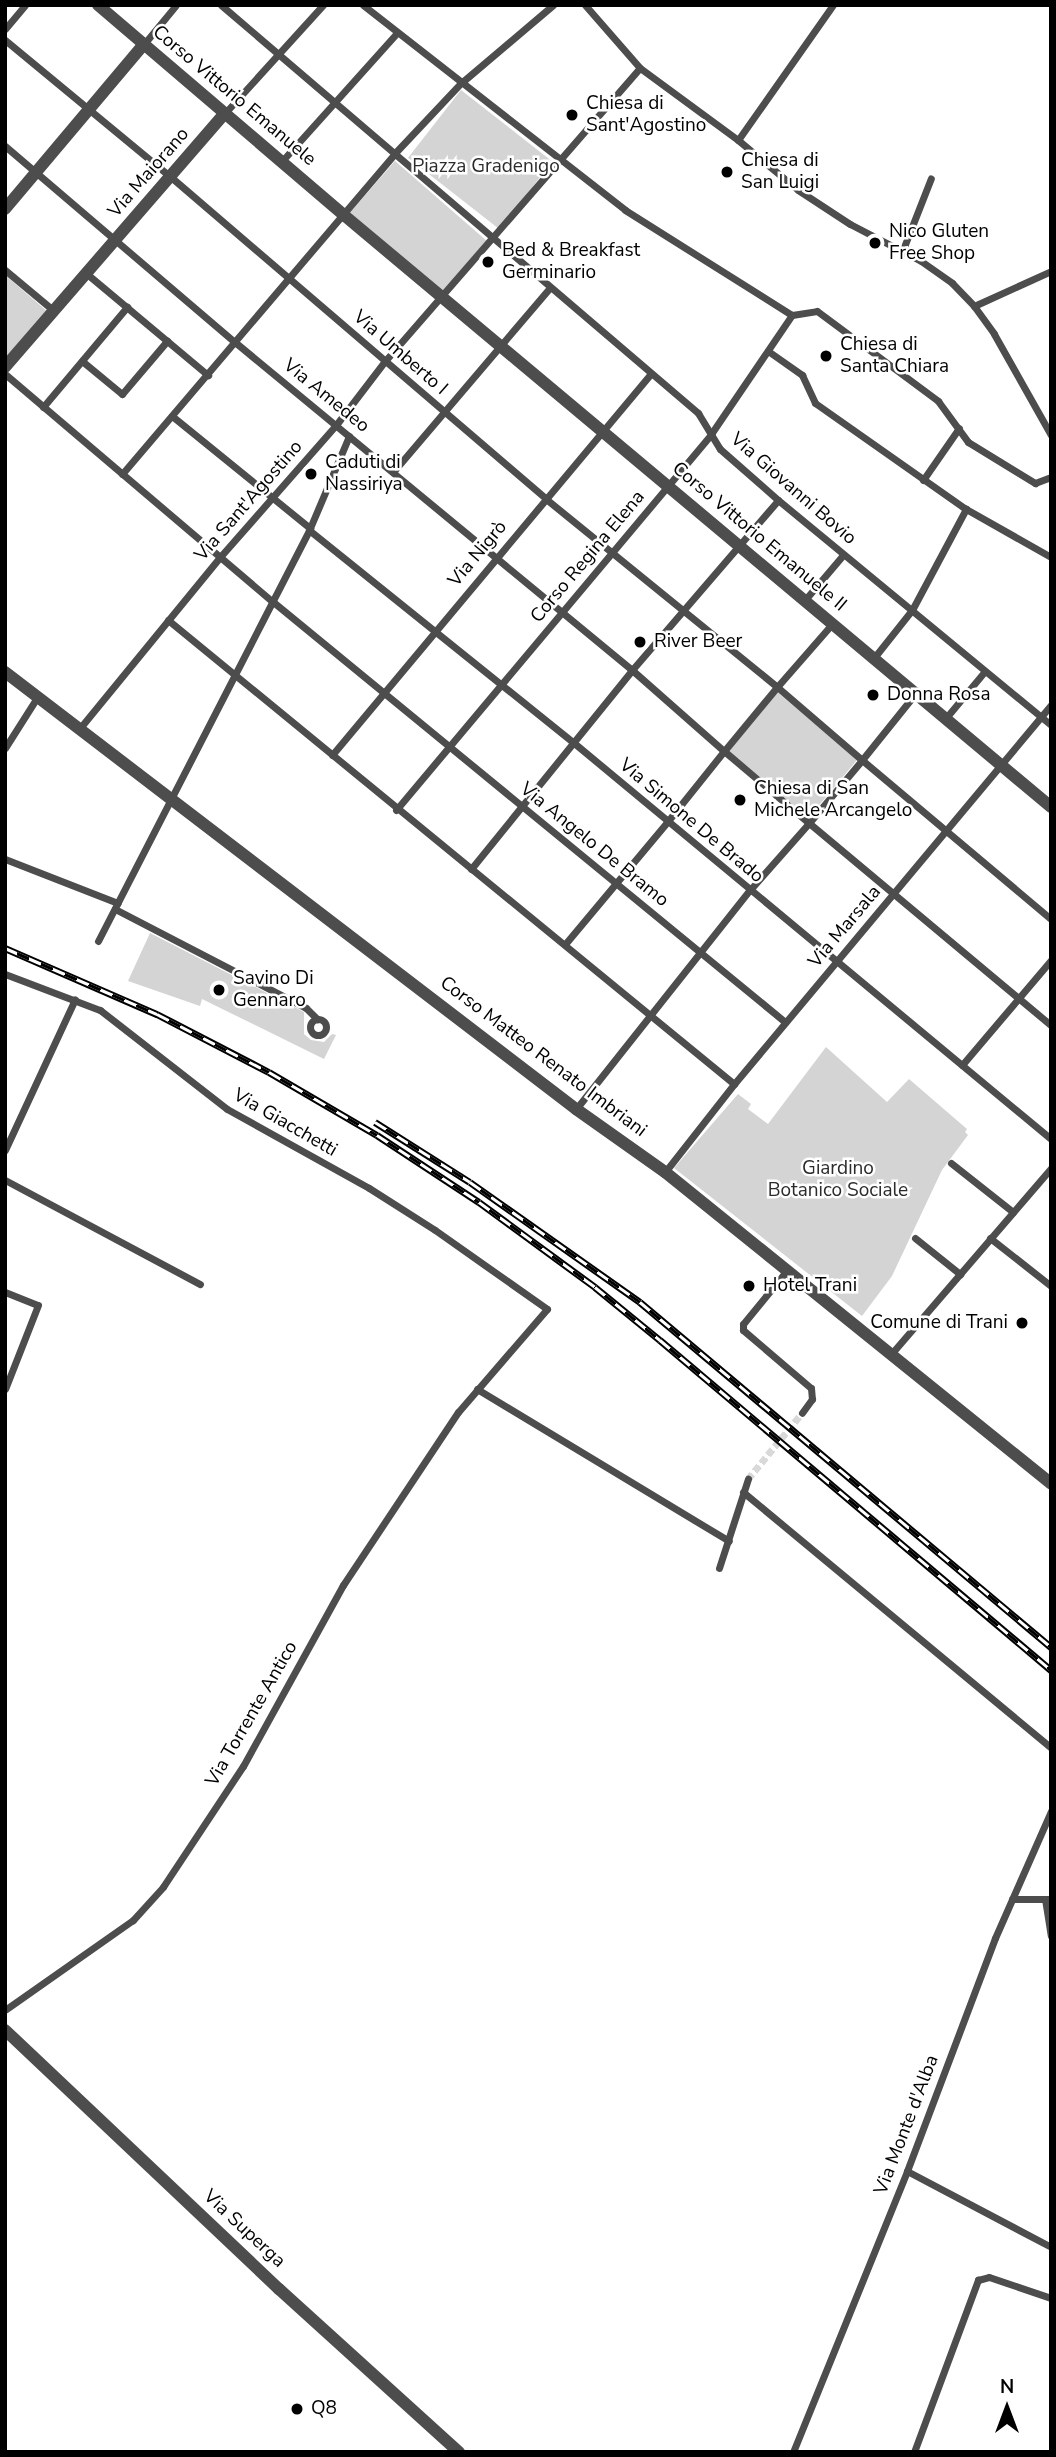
<!DOCTYPE html>
<meta charset="utf-8">
<style>
body{margin:0}
#map{position:relative;width:1056px;height:2457px;overflow:hidden;background:#fff;font-family:"Nunito Sans",sans-serif}
div>[style]{position:absolute}
.green>*{inset:0;background:#d4d4d4;transform-origin:0 0}
.minor-tunnel>*{height:7px;margin-top:-3.5px;transform-origin:0;background:repeating-linear-gradient(90deg,#d9d9d9 0 7px,transparent 0 10.5px)}
.minor>*{height:7px;margin:-3.5px;padding:0 3.5px;transform-origin:3.5px;border-radius:3.5px;background:#4d4d4d}
.minor>.ring{margin:-3.5px;padding:0;box-sizing:content-box;background:none;border:7px solid #4d4d4d;border-radius:50%}
.tertiary>*{height:12px;margin:-6px;padding:0 6px;transform-origin:6px;border-radius:6px;background:#4d4d4d}
.rail>*{height:7px;margin-top:-3.5px;transform-origin:0;background:repeating-linear-gradient(90deg,#fff 0 13px,#000 0 26px);box-sizing:border-box;border-block:2px solid #000}
.dots>*{width:19px;height:19px;translate:-50% -50%;box-sizing:border-box;border:4px solid #fff;border-radius:50%}
span{translate:-50% -50%;white-space:nowrap;text-align:center;line-height:1.15;-webkit-text-stroke:5px #fff;paint-order:stroke}
.street-label{font-size:19px;color:#000}
.poi-label{font-size:19px;color:#000}
.left{translate:0 -50%;text-align:left}
.right{translate:-100% -50%;text-align:right}
.park-label{font-size:19px;color:#2b2b2b}
.frame{position:absolute;inset:0;border:7px solid #000;pointer-events:none}
.north{position:absolute;left:972px;top:2373px;width:70px;height:70px;-webkit-text-stroke:5px #fff;paint-order:stroke;rotate:0deg;font-size:19px;font-weight:700;line-height:28px;text-align:center;color:#000}
.north::after{content:'';display:block;margin:auto;width:24px;height:32px;background:#000;clip-path:polygon(50% 0,100% 100%,50% 72%,0 100%)}
</style>
<div id="map">
<div class="green">
<div style="left:461px;top:90px;width:116px;height:86px;rotate:38deg"></div>
<div style="left:395px;top:161px;width:121px;height:70px;rotate:41deg"></div>
<div style="clip-path:polygon(5px 275px,48px 312px,5px 362px)"></div>
<div style="left:777px;top:692px;width:105px;height:76px;rotate:40deg"></div>
<div style="clip-path:polygon(150px 933px,304px 1012px,304px 1034px,311px 1040px,324px 1042px,332px 1034px,336px 1035px,324px 1059px,202px 999px,200px 1006px,128px 981px)"></div>
<div style="clip-path:polygon(826px 1047px,887px 1102px,909px 1079px,967px 1129px,965px 1132px,968px 1135px,942px 1170px,892px 1276px,862px 1316px,674px 1168px,738px 1094px,751px 1104px,748px 1109px,768px 1124px)"></div>
</div>
<div class="minor-tunnel">
<div style="left:748px;top:1479px;width:85px;rotate:-50.7deg"></div>
</div>
<div class="minor">
<div style="left:221px;top:5px;width:628px;rotate:40.54deg"></div>
<div style="left:698px;top:413px;width:42px;rotate:58.6deg"></div>
<div style="left:720px;top:449px;width:77px;rotate:41.3deg"></div>
<div style="left:778px;top:500px;width:354px;rotate:39.5deg"></div>
<div style="left:363px;top:5px;width:333px;rotate:38deg"></div>
<div style="left:625px;top:210px;width:197px;rotate:32.2deg"></div>
<div style="left:585px;top:5px;width:84px;rotate:48.9deg"></div>
<div style="left:640px;top:68px;width:122px;rotate:36.3deg"></div>
<div style="left:738px;top:140px;width:78px;rotate:39.8deg"></div>
<div style="left:798px;top:190px;width:62px;rotate:33.2deg"></div>
<div style="left:850px;top:224px;width:80px;rotate:27.5deg"></div>
<div style="left:921px;top:261px;width:38px;rotate:35deg"></div>
<div style="left:952px;top:283px;width:32px;rotate:46deg"></div>
<div style="left:974px;top:306px;width:34px;rotate:54deg"></div>
<div style="left:994px;top:334px;width:116px;rotate:60.6deg"></div>
<div style="left:5px;top:29px;width:31px;rotate:-50deg"></div>
<div style="left:5px;top:40px;width:217px;rotate:39.6deg"></div>
<div style="left:172px;top:178px;width:493px;rotate:40.6deg"></div>
<div style="left:546px;top:499px;width:298px;rotate:39.1deg"></div>
<div style="left:777px;top:687px;width:82px;rotate:-48.9deg"></div>
<div style="left:144px;top:44px;width:50px;rotate:-50.6deg"></div>
<div style="left:225px;top:113px;width:146px;rotate:-47.8deg"></div>
<div style="left:738px;top:140px;width:165px;rotate:-54.9deg"></div>
<div style="left:5px;top:146px;width:304px;rotate:40.5deg"></div>
<div style="left:236px;top:343px;width:514px;rotate:39.55deg"></div>
<div style="left:632px;top:670px;width:123px;rotate:41.4deg"></div>
<div style="left:724px;top:751px;width:111px;rotate:40.3deg"></div>
<div style="left:809px;top:823px;width:82px;rotate:-49.9deg"></div>
<div style="left:862px;top:760px;width:112px;rotate:-139.3deg"></div>
<div style="left:777px;top:687px;width:83px;rotate:129.6deg"></div>
<div style="left:724px;top:751px;width:90px;rotate:128.7deg"></div>
<div style="left:668px;top:821px;width:160px;rotate:129.9deg"></div>
<div style="left:282px;top:161px;width:172px;rotate:-48.1deg"></div>
<div style="left:902px;top:252px;width:79px;rotate:-68.6deg"></div>
<div style="left:5px;top:270px;width:64px;rotate:39.9deg"></div>
<div style="left:87px;top:274px;width:158px;rotate:39.9deg"></div>
<div style="left:974px;top:306px;width:85px;rotate:-24.4deg"></div>
<div style="left:792px;top:315px;width:25px;rotate:-9deg"></div>
<div style="left:817px;top:311px;width:151px;rotate:36.6deg"></div>
<div style="left:938px;top:401px;width:51px;rotate:53.8deg"></div>
<div style="left:968px;top:442px;width:79px;rotate:31.5deg"></div>
<div style="left:1035px;top:483px;width:17px;rotate:-21deg"></div>
<div style="left:768px;top:351px;width:42px;rotate:35.2deg"></div>
<div style="left:802px;top:375px;width:31px;rotate:65deg"></div>
<div style="left:815px;top:403px;width:184px;rotate:35.1deg"></div>
<div style="left:966px;top:509px;width:98px;rotate:29.5deg"></div>
<div style="left:82px;top:361px;width:52px;rotate:39.5deg"></div>
<div style="left:122px;top:394px;width:70px;rotate:-49.7deg"></div>
<div style="left:5px;top:374px;width:350px;rotate:40.4deg"></div>
<div style="left:272px;top:601px;width:664px;rotate:39.37deg"></div>
<div style="left:43px;top:407px;width:131px;rotate:-50deg"></div>
<div style="left:172px;top:416px;width:178px;rotate:39.1deg"></div>
<div style="left:393px;top:472px;width:240px;rotate:-49.6deg"></div>
<div style="left:122px;top:474px;width:420px;rotate:-49.6deg"></div>
<div style="left:394px;top:154px;width:98px;rotate:-46.7deg"></div>
<div style="left:461px;top:83px;width:121px;rotate:-40.3deg"></div>
<div style="left:923px;top:480px;width:63px;rotate:-55.3deg"></div>
<div style="left:309px;top:530px;width:340px;rotate:38.8deg"></div>
<div style="left:574px;top:743px;width:620px;rotate:39.7deg"></div>
<div style="left:804px;top:601px;width:60px;rotate:-49.7deg"></div>
<div style="left:168px;top:620px;width:732px;rotate:39.34deg"></div>
<div style="left:873px;top:659px;width:63px;rotate:-51.5deg"></div>
<div style="left:912px;top:610px;width:115px;rotate:-61.9deg"></div>
<div style="left:915px;top:694px;width:85px;rotate:128.8deg"></div>
<div style="left:862px;top:760px;width:247px;rotate:40.1deg"></div>
<div style="left:945px;top:719px;width:62px;rotate:-50.2deg"></div>
<div style="left:80px;top:728px;width:221px;rotate:-50.7deg"></div>
<div style="left:220px;top:557px;width:176px;rotate:-48.7deg"></div>
<div style="left:336px;top:425px;width:81px;rotate:-52.6deg"></div>
<div style="left:385px;top:361px;width:388px;rotate:-49deg"></div>
<div style="left:5px;top:748px;width:62px;rotate:-57.6deg"></div>
<div style="left:332px;top:755px;width:496px;rotate:-50.1deg"></div>
<div style="left:396px;top:810px;width:491px;rotate:-50deg"></div>
<div style="left:711px;top:434px;width:144px;rotate:-55.8deg"></div>
<div style="left:5px;top:859px;width:121px;rotate:21.3deg"></div>
<div style="left:471px;top:869px;width:256px;rotate:-51deg"></div>
<div style="left:632px;top:670px;width:224px;rotate:-49.3deg"></div>
<div style="left:115px;top:909px;width:215px;rotate:27.4deg"></div>
<div style="left:306px;top:1008px;width:16px;rotate:45deg"></div>
<div style="left:98px;top:941px;width:464px;rotate:-62.8deg"></div>
<div style="left:310px;top:528px;width:100px;rotate:-67deg"></div>
<div style="left:5px;top:974px;width:102px;rotate:20.8deg"></div>
<div style="left:100px;top:1010px;width:161px;rotate:37.9deg"></div>
<div style="left:227px;top:1109px;width:162px;rotate:29.1deg"></div>
<div style="left:369px;top:1188px;width:78px;rotate:32.5deg"></div>
<div style="left:435px;top:1230px;width:137px;rotate:35.2deg"></div>
<div style="left:547px;top:1309px;width:136px;rotate:130.8deg"></div>
<div style="left:458px;top:1412px;width:208px;rotate:123.6deg"></div>
<div style="left:343px;top:1585px;width:207px;rotate:118.9deg"></div>
<div style="left:243px;top:1766px;width:145px;rotate:123.5deg"></div>
<div style="left:163px;top:1887px;width:45px;rotate:132.3deg"></div>
<div style="left:133px;top:1920px;width:156px;rotate:144.9deg"></div>
<div class="ring" style="left:310px;top:1019px;width:9px;height:9px"></div>
<div style="left:962px;top:1065px;width:138px;rotate:-49.7deg"></div>
<div style="left:576px;top:1109px;width:278px;rotate:-51.6deg"></div>
<div style="left:749px;top:891px;width:91px;rotate:-48.6deg"></div>
<div style="left:809px;top:823px;width:315px;rotate:39.9deg"></div>
<div style="left:5px;top:1150px;width:166px;rotate:-65.1deg"></div>
<div style="left:951px;top:1163px;width:79px;rotate:38.3deg"></div>
<div style="left:665px;top:1172px;width:112px;rotate:-51.9deg"></div>
<div style="left:734px;top:1084px;width:494px;rotate:-50.1deg"></div>
<div style="left:5px;top:1180px;width:221px;rotate:28.1deg"></div>
<div style="left:915px;top:1238px;width:58px;rotate:38.7deg"></div>
<div style="left:990px;top:1238px;width:78px;rotate:38.2deg"></div>
<div style="left:788px;top:1269px;width:71px;rotate:129.3deg"></div>
<div style="left:743px;top:1324px;width:6px;rotate:90deg"></div>
<div style="left:743px;top:1330px;width:89px;rotate:40.5deg"></div>
<div style="left:811px;top:1388px;width:11px;rotate:85deg"></div>
<div style="left:812px;top:1399px;width:17px;rotate:126deg"></div>
<div style="left:5px;top:1292px;width:35px;rotate:22deg"></div>
<div style="left:38px;top:1305px;width:90px;rotate:111.4deg"></div>
<div style="left:892px;top:1353px;width:244px;rotate:-49.3deg"></div>
<div style="left:477px;top:1389px;width:294px;rotate:31.1deg"></div>
<div style="left:743px;top:1492px;width:400px;rotate:39.7deg"></div>
<div style="left:719px;top:1568px;width:94px;rotate:-72deg"></div>
<div style="left:1012px;top:1899px;width:39px"></div>
<div style="left:1045px;top:1899px;width:37px;rotate:81deg"></div>
<div style="left:907px;top:2171px;width:163px;rotate:27.8deg"></div>
<div style="left:793px;top:2452px;width:303px;rotate:-67.9deg"></div>
<div style="left:907px;top:2171px;width:249px;rotate:-69.3deg"></div>
<div style="left:995px;top:1938px;width:139px;rotate:-66.2deg"></div>
<div style="left:914px;top:2452px;width:184px;rotate:-69.6deg"></div>
<div style="left:978px;top:2280px;width:11px;rotate:-15deg"></div>
<div style="left:989px;top:2277px;width:65px;rotate:18.7deg"></div>
</div>
<div class="tertiary">
<div style="left:98px;top:5px;width:325px;rotate:40.5deg"></div>
<div style="left:345px;top:216px;width:921px;rotate:39.93deg"></div>
<div style="left:5px;top:209px;width:216px;rotate:-49.9deg"></div>
<div style="left:5px;top:367px;width:336px;rotate:-49.1deg"></div>
<div style="left:5px;top:672px;width:719px;rotate:37.43deg"></div>
<div style="left:576px;top:1109px;width:109px;rotate:35.3deg"></div>
<div style="left:665px;top:1172px;width:496px;rotate:38.9deg"></div>
<div style="left:5px;top:2030px;width:377px;rotate:43.4deg"></div>
<div style="left:279px;top:2289px;width:243px;rotate:42.2deg"></div>
</div>
<div class="rail">
<div style="left:5px;top:948px;width:166px;rotate:23.5deg"></div>
<div style="left:157px;top:1014px;width:126px;rotate:27.4deg"></div>
<div style="left:269px;top:1072px;width:125px;rotate:30.3deg"></div>
<div style="left:377px;top:1135px;width:122px;rotate:33.3deg"></div>
<div style="left:479px;top:1202px;width:144px;rotate:36.2deg"></div>
<div style="left:595px;top:1287px;width:84px;rotate:39.2deg"></div>
<div style="left:660px;top:1340px;width:512px;rotate:40.16deg"></div>
<div style="left:375px;top:1122px;width:112px;rotate:32.3deg"></div>
<div style="left:470px;top:1182px;width:208px;rotate:35.2deg"></div>
<div style="left:640px;top:1302px;width:537px;rotate:40.01deg"></div>
</div>
<div class="dots">
<div style="left:572px;top:115px;background:#000"></div>
<div style="left:727px;top:172px;background:#000"></div>
<div style="left:875px;top:243px;background:#000"></div>
<div style="left:488px;top:262px;background:#000"></div>
<div style="left:826px;top:356px;background:#000"></div>
<div style="left:311px;top:474px;background:#000"></div>
<div style="left:640px;top:642px;background:#000"></div>
<div style="left:873px;top:695px;background:#000"></div>
<div style="left:740px;top:800px;background:#000"></div>
<div style="left:219px;top:990px;background:#000"></div>
<div style="left:749px;top:1286px;background:#000"></div>
<div style="left:1022px;top:1323px;background:#000"></div>
<div style="left:297px;top:2409px;background:#000"></div>
</div>
<div class="street-label">
<span style="left:234px;top:96px;rotate:40deg">Corso Vittorio Emanuele</span>
<span style="left:149px;top:173px;rotate:-49deg">Via Maiorano</span>
<span style="left:400px;top:353px;rotate:41deg">Via Umberto I</span>
<span style="left:326px;top:396px;rotate:39deg">Via Amedeo</span>
<span style="left:793px;top:489px;rotate:41deg">Via Giovanni Bovio</span>
<span style="left:249px;top:501px;rotate:-49deg">Via Sant'Agostino</span>
<span style="left:759px;top:537px;rotate:40deg">Corso Vittorio Emanuele II</span>
<span style="left:478px;top:554px;rotate:-50deg">Via Nigrò</span>
<span style="left:588px;top:557px;rotate:-50deg">Corso Regina Elena</span>
<span style="left:691px;top:821px;rotate:40deg">Via Simone De Brado</span>
<span style="left:594px;top:845px;rotate:39deg">Via Angelo De Bramo</span>
<span style="left:845px;top:927px;rotate:-50deg">Via Marsala</span>
<span style="left:543px;top:1057px;rotate:37deg">Corso Matteo Renato Imbriani</span>
<span style="left:285px;top:1123px;rotate:30deg">Via Giacchetti</span>
<span style="left:252px;top:1714px;rotate:-60deg">Via Torrente Antico</span>
<span style="left:907px;top:2125px;rotate:-69deg">Via Monte d'Alba</span>
<span style="left:244px;top:2229px;rotate:43deg">Via Superga</span>
</div>
<div class="poi-label">
<span class="left" style="left:586px;top:115px">Chiesa di<br>Sant'Agostino</span>
<span class="left" style="left:741px;top:172px">Chiesa di<br>San Luigi</span>
<span class="left" style="left:889px;top:243px">Nico Gluten<br>Free Shop</span>
<span class="left" style="left:502px;top:262px">Bed &amp; Breakfast<br>Germinario</span>
<span class="left" style="left:840px;top:356px">Chiesa di<br>Santa Chiara</span>
<span class="left" style="left:325px;top:474px">Caduti di<br>Nassiriya</span>
<span class="left" style="left:654px;top:642px">River Beer</span>
<span class="left" style="left:887px;top:695px">Donna Rosa</span>
<span class="left" style="left:754px;top:800px">Chiesa di San<br>Michele Arcangelo</span>
<span class="left" style="left:233px;top:990px">Savino Di<br>Gennaro</span>
<span class="left" style="left:763px;top:1286px">Hotel Trani</span>
<span class="right" style="left:1008px;top:1323px">Comune di Trani</span>
<span class="left" style="left:311px;top:2409px">Q8</span>
</div>
<div class="park-label">
<span style="left:486px;top:167px">Piazza Gradenigo</span>
<span style="left:838px;top:1180px">Giardino<br>Botanico Sociale</span>
</div>
<div class="frame"></div>
<div class="north">N</div>
</div>
